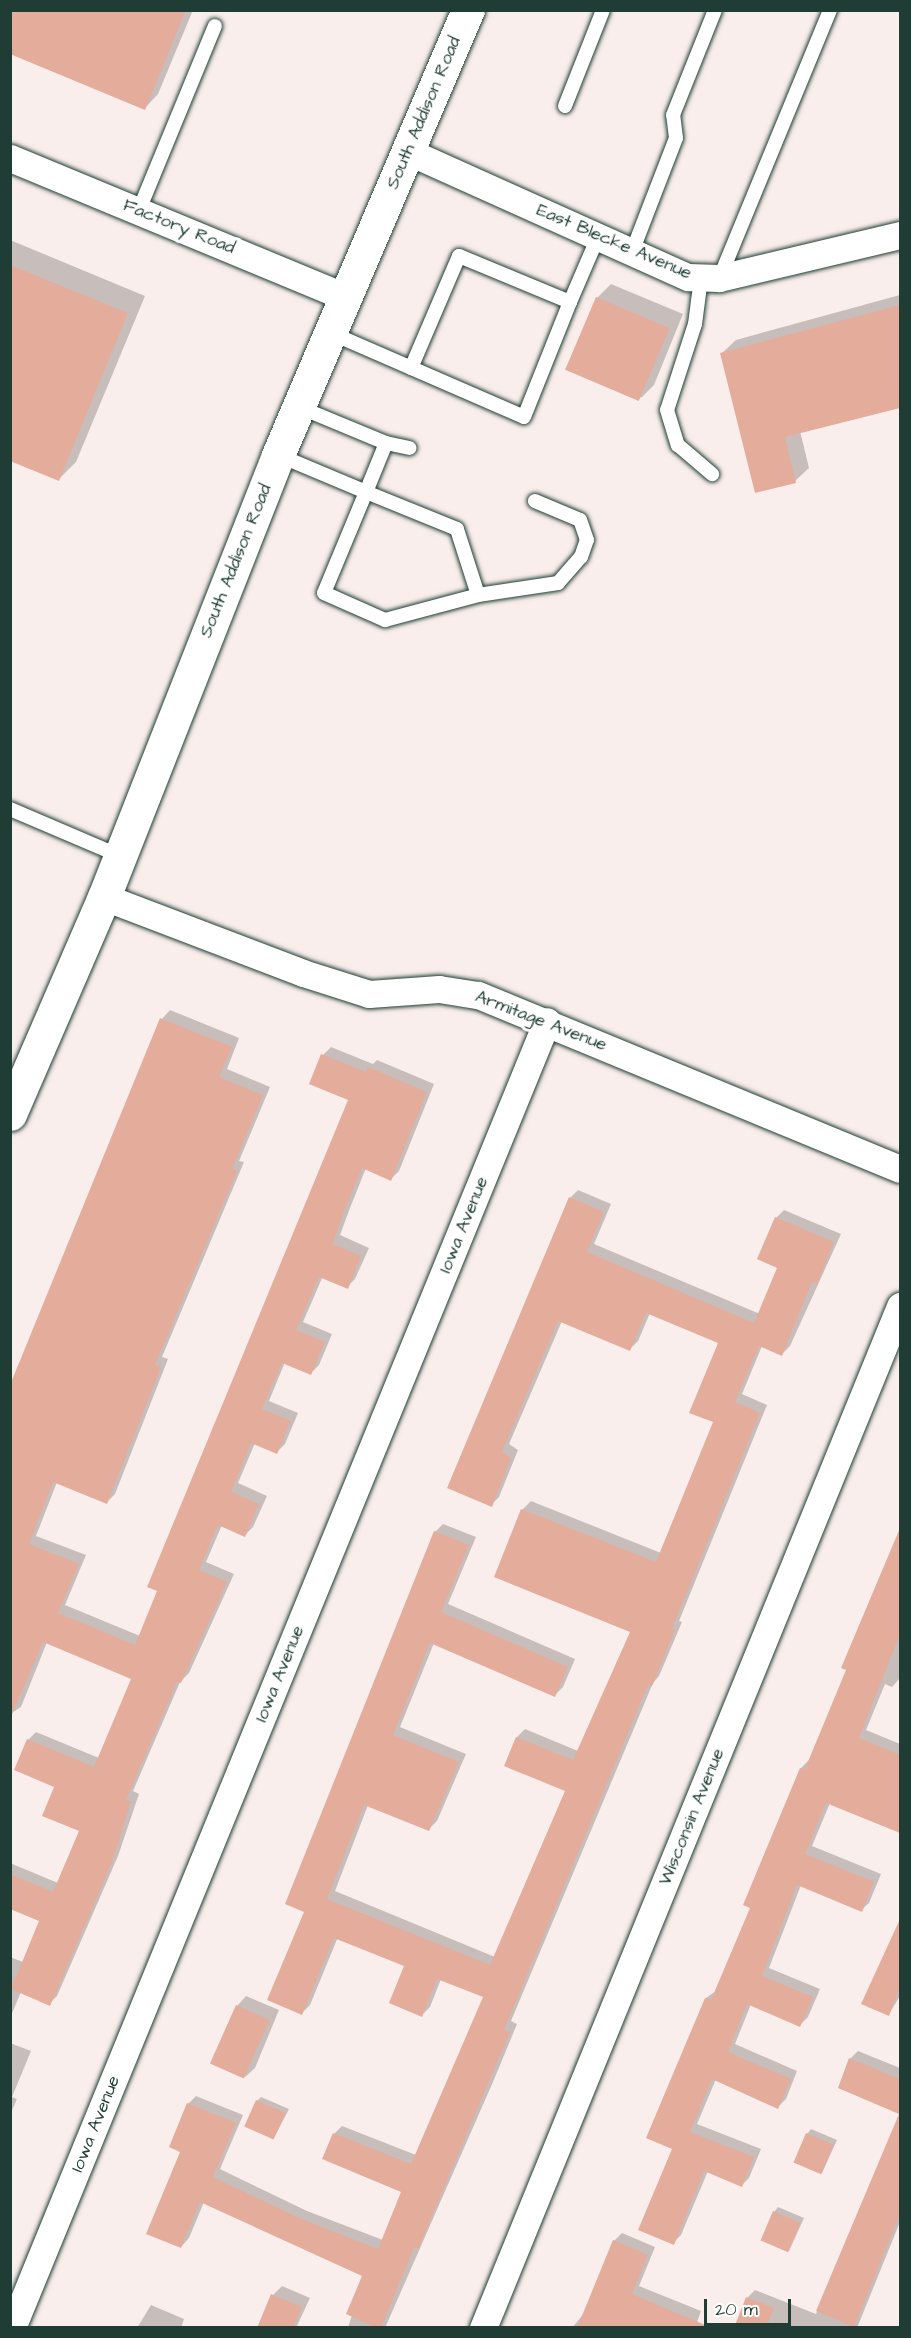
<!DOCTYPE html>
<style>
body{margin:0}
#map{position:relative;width:911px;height:2338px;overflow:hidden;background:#f9eeeb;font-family:"Architects Daughter",sans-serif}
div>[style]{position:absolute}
.shadow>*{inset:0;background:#0003}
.building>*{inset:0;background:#e3ac9b;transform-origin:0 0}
.roads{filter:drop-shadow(0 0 2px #1f3d34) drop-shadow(0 0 2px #1f3d34)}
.service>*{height:14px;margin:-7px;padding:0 7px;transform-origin:7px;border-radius:7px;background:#fff}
.minor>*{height:27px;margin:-13.5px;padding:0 13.5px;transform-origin:13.5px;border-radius:13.5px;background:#fff}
.tertiary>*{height:33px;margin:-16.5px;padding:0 16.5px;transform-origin:16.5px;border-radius:16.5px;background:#fff}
span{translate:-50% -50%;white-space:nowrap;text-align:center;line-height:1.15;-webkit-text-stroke:6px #fff;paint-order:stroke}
.street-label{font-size:18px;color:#1f3d34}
.frame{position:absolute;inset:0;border:12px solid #1f3d34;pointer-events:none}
.scale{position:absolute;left:704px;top:2299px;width:87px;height:27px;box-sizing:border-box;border:3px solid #1f3d34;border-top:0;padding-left:8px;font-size:18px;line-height:21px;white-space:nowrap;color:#1f3d34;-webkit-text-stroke:4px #fff;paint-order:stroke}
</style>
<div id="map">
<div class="shadow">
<div style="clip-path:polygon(10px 10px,193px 10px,158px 94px,145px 108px)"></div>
<div style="clip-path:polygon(10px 240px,145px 296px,76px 462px,59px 479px,10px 459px)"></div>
<div style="clip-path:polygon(611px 284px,683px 314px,654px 385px,641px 398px,597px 298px)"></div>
<div style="clip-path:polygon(900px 295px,900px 407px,800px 431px,809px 468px,795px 481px,722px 353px,736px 340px)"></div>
<div style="clip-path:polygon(170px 1010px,239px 1038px,227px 1069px,270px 1087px,239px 1161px,244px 1162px,162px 1357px,168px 1359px,115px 1494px,107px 1502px,57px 1482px,36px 1536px,86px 1555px,65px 1605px,140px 1636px,349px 1099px,323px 1055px,331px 1047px,373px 1064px,377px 1060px,434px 1084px,399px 1171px,391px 1179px,366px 1168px,350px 1208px,340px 1235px,369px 1248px,355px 1279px,347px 1287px,323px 1276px,303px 1322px,332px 1334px,319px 1365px,311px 1373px,285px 1362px,269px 1401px,298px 1413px,285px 1444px,277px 1452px,255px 1443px,238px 1483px,267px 1496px,253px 1527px,245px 1535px,222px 1525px,206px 1562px,234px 1574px,189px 1673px,180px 1682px,133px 1791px,139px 1794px,118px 1856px,57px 1996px,49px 2004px,21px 1992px,10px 2018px,10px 1957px,23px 1962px,41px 1920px,10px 1907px,10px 1863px,58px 1883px,81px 1831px,28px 1740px,36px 1732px,99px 1758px,133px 1678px,47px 1642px,21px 1707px,10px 1714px,10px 1387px,162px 1019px)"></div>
<div style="clip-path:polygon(578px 1190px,611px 1204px,594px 1244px,760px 1314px,779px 1267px,776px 1218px,784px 1210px,841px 1234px,790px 1346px,782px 1354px,762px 1346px,742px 1394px,767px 1405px,679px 1621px,682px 1622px,659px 1676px,653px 1683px,511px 2021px,517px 2024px,493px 2082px,385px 2328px,348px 2328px,364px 2275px,204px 2202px,189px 2238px,181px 2247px,182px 2151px,188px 2104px,196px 2096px,243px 2115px,220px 2169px,307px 2211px,383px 2240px,403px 2192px,334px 2134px,342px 2126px,416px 2155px,485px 1997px,441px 1979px,430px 2007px,422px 2015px,406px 1966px,338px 1937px,310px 2005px,302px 2013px,306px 1911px,435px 1532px,443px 1524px,476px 1537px,448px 1604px,575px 1659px,563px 1687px,555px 1695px,434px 1643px,400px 1727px,466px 1754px,437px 1821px,429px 1829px,368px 1805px,335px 1891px,495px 1957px,567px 1791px,506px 1766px,517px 1737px,525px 1729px,578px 1751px,632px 1631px,496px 1576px,523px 1509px,531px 1501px,661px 1553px,715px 1421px,720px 1342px,650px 1313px,638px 1341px,630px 1349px,562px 1321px,509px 1444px,518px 1450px,499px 1497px,491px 1505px,449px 1487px,570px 1198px)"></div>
<div style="clip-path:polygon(900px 1531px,900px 1678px,892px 1687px,885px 1684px,866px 1730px,900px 1744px,900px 1825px,896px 1830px,830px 1803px,812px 1846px,881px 1874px,869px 1903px,861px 1910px,801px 1885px,769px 1968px,820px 1989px,808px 2017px,800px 2025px,751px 2004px,735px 2044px,797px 2071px,786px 2099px,778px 2107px,716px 2079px,697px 2124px,761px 2149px,749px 2178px,741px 2186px,708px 2171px,681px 2235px,673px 2243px,674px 2148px,706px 1998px,716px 1991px,752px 1907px,801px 1768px,809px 1760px,848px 1669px,843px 1667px)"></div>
<div style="clip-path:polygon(900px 1929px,900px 1996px,889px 2014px,895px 1935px)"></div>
<div style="clip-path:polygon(246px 1996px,279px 2010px,255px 2068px,245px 2077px,237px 2006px)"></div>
<div style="clip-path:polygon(10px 2043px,31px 2051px,12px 2097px,17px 2099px,10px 2115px)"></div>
<div style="clip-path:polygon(858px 2051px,900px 2068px,900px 2113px,840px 2087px,850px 2059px)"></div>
<div style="clip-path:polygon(261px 2097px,289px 2109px,274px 2138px,257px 2101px)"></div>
<div style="clip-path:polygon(900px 2115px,900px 2222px,857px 2328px,736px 2325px,748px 2297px,755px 2290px,816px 2314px)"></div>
<div style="clip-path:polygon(811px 2129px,837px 2140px,822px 2173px,807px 2134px)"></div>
<div style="clip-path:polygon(778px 2207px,804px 2218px,789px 2251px,774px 2212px)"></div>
<div style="clip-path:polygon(622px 2233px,655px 2247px,639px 2286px,701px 2311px,695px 2328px,572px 2328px,585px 2312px,614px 2241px)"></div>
<div style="clip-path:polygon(282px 2286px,310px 2298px,296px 2328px,274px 2328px,273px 2295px)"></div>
<div style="clip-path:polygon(151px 2305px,184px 2319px,181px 2328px,137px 2328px)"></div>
</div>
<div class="building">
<div style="clip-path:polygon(10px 10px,186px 10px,145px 110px,10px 54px)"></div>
<div style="clip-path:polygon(10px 265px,128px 313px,59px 481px,10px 461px)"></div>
<div style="left:596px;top:297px;width:80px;height:79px;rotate:23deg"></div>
<div style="clip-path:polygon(900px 305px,900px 408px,785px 437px,796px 483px,755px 493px,720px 353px)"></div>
<div style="clip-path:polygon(160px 1018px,232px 1047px,219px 1077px,263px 1095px,232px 1169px,237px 1171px,155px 1365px,161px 1367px,107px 1504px,53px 1482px,29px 1544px,79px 1564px,58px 1613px,135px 1645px,157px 1591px,147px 1587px,348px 1100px,309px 1084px,321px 1054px,366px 1072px,368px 1067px,427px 1092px,391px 1181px,362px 1168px,342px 1217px,333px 1244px,361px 1256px,348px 1289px,319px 1277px,296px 1330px,325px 1342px,311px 1375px,282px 1363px,262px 1409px,291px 1421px,277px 1454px,251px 1443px,231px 1492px,259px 1504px,245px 1537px,218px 1525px,199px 1570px,227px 1582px,181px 1683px,177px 1682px,126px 1800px,131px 1802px,111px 1865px,50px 2006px,11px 1989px,39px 1921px,10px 1909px,10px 1874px,53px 1892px,79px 1831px,42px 1816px,54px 1787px,14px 1770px,27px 1739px,94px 1767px,131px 1679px,43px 1642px,10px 1719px,10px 1385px)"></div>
<div style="clip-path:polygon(569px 1197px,604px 1212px,587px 1252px,754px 1323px,777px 1268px,757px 1259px,775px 1217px,834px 1242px,817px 1284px,812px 1282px,782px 1356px,759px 1346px,735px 1402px,760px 1413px,672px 1629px,675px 1630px,652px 1686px,648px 1685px,504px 2030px,510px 2032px,485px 2091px,418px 2249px,414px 2248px,381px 2328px,377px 2328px,346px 2314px,362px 2276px,200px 2202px,181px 2248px,146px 2234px,180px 2152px,169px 2147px,187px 2103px,236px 2123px,213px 2177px,299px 2218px,378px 2249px,401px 2192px,322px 2159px,333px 2133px,411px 2164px,483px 1997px,437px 1979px,422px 2017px,389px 2003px,404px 1966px,334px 1938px,302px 2015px,267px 2000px,304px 1912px,285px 1904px,434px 1531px,469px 1545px,441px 1612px,568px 1667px,555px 1697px,430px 1643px,393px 1735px,459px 1762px,429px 1831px,364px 1805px,327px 1899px,490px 1965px,565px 1791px,504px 1766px,516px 1737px,573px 1760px,630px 1632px,494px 1577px,521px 1509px,656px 1562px,713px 1422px,689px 1413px,718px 1343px,646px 1313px,630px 1351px,558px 1321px,502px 1452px,511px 1458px,492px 1507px,447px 1488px)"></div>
<div style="clip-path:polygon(900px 1528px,900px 1634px,859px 1738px,900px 1755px,900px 1833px,826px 1803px,805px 1854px,874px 1882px,862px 1912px,797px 1885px,762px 1976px,813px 1997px,800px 2027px,747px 2004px,728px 2052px,791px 2079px,778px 2109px,712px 2079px,690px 2132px,754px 2157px,742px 2187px,704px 2171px,674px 2245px,638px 2230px,672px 2149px,646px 2138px,705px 1998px,711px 2000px,750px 1908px,743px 1905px,800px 1768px,805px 1769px,846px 1670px,841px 1668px)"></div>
<div style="clip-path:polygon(900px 1919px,900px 1987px,889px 2016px,861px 2004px)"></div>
<div style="left:236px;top:2005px;width:37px;height:64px;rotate:24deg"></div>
<div style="clip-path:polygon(849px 2058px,900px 2079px,900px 2214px,854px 2327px,816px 2311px,899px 2114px,838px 2088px)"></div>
<div style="left:256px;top:2100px;width:32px;height:29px;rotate:24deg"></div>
<div style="left:806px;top:2133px;width:30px;height:32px;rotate:23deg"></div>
<div style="left:773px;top:2211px;width:30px;height:32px;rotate:23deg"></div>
<div style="clip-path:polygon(613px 2240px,648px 2255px,632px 2294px,712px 2328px,577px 2328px)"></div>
<div style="clip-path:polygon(271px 2294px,302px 2307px,293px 2328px,257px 2328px)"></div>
<div style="clip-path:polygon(746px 2297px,774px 2308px,766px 2328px,734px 2328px)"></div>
</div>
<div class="roads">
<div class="service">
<div style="left:565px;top:106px;width:103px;rotate:-68.4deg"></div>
<div style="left:139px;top:210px;width:199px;rotate:-67.6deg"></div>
<div style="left:632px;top:252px;width:122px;rotate:-68.9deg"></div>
<div style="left:676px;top:138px;width:23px;rotate:-97deg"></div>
<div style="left:673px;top:115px;width:113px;rotate:-68.2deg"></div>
<div style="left:720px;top:277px;width:289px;rotate:-67.6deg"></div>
<div style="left:701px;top:278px;width:46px;rotate:97.4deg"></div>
<div style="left:695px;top:324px;width:90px;rotate:108deg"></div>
<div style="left:667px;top:410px;width:37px;rotate:73deg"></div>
<div style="left:678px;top:445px;width:45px;rotate:40.5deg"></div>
<div style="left:570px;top:302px;width:71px;rotate:-66.7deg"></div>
<div style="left:331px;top:333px;width:210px;rotate:23.5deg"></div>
<div style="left:524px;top:417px;width:124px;rotate:-68.2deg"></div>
<div style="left:570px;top:302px;width:120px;rotate:-157.5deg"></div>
<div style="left:459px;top:256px;width:122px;rotate:113.2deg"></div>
<div style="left:386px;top:443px;width:24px;rotate:12deg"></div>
<div style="left:278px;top:455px;width:95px;rotate:22.8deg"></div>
<div style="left:366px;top:492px;width:109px;rotate:112.6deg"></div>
<div style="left:324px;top:593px;width:67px;rotate:23.9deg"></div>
<div style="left:385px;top:620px;width:96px;rotate:-15deg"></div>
<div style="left:478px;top:595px;width:69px;rotate:-107.7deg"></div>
<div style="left:457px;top:529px;width:98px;rotate:-157.9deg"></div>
<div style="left:366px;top:492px;width:53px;rotate:-67.8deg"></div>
<div style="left:386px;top:443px;width:94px;rotate:-157.5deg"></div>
<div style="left:478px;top:595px;width:81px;rotate:-8.5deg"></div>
<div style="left:558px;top:583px;width:35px;rotate:-49deg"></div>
<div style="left:581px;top:557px;width:18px;rotate:-71deg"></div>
<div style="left:587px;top:540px;width:21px;rotate:-109deg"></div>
<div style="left:580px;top:520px;width:49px;rotate:-157.1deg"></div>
<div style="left:10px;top:809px;width:120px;rotate:23.1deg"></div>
</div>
<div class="minor">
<div style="left:407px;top:151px;width:308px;rotate:24.2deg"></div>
<div style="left:688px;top:277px;width:31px;rotate:2deg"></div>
<div style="left:719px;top:278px;width:186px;rotate:-13.4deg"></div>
<div style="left:10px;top:158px;width:364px;rotate:22.5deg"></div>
<div style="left:104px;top:897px;width:213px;rotate:20.9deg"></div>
<div style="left:303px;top:973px;width:69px;rotate:17.7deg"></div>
<div style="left:369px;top:994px;width:70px;rotate:-4.1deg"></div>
<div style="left:439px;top:989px;width:39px;rotate:9deg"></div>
<div style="left:478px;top:995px;width:456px;rotate:22.4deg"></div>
<div style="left:12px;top:2328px;width:1412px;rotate:-67.74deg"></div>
<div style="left:483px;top:2328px;width:1104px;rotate:-67.8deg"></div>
</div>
<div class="tertiary">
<div style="left:10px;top:1114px;width:236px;rotate:-66.6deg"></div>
<div style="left:104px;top:897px;width:475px;rotate:-68.5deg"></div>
<div style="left:278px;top:455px;width:484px;rotate:-66.9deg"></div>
</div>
</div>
<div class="street-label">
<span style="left:424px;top:113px;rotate:-67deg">South Addison Road</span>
<span style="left:179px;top:227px;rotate:22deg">Factory Road</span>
<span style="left:614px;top:242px;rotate:23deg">East Blecke Avenue</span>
<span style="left:236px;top:561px;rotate:-68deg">South Addison Road</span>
<span style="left:541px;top:1021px;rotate:21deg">Armitage Avenue</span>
<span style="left:464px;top:1225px;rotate:-68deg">Iowa Avenue</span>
<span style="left:280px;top:1674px;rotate:-68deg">Iowa Avenue</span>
<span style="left:692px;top:1817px;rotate:-68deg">Wisconsin Avenue</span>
<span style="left:96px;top:2124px;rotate:-68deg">Iowa Avenue</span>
</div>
<div class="frame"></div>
<div class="scale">20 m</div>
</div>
